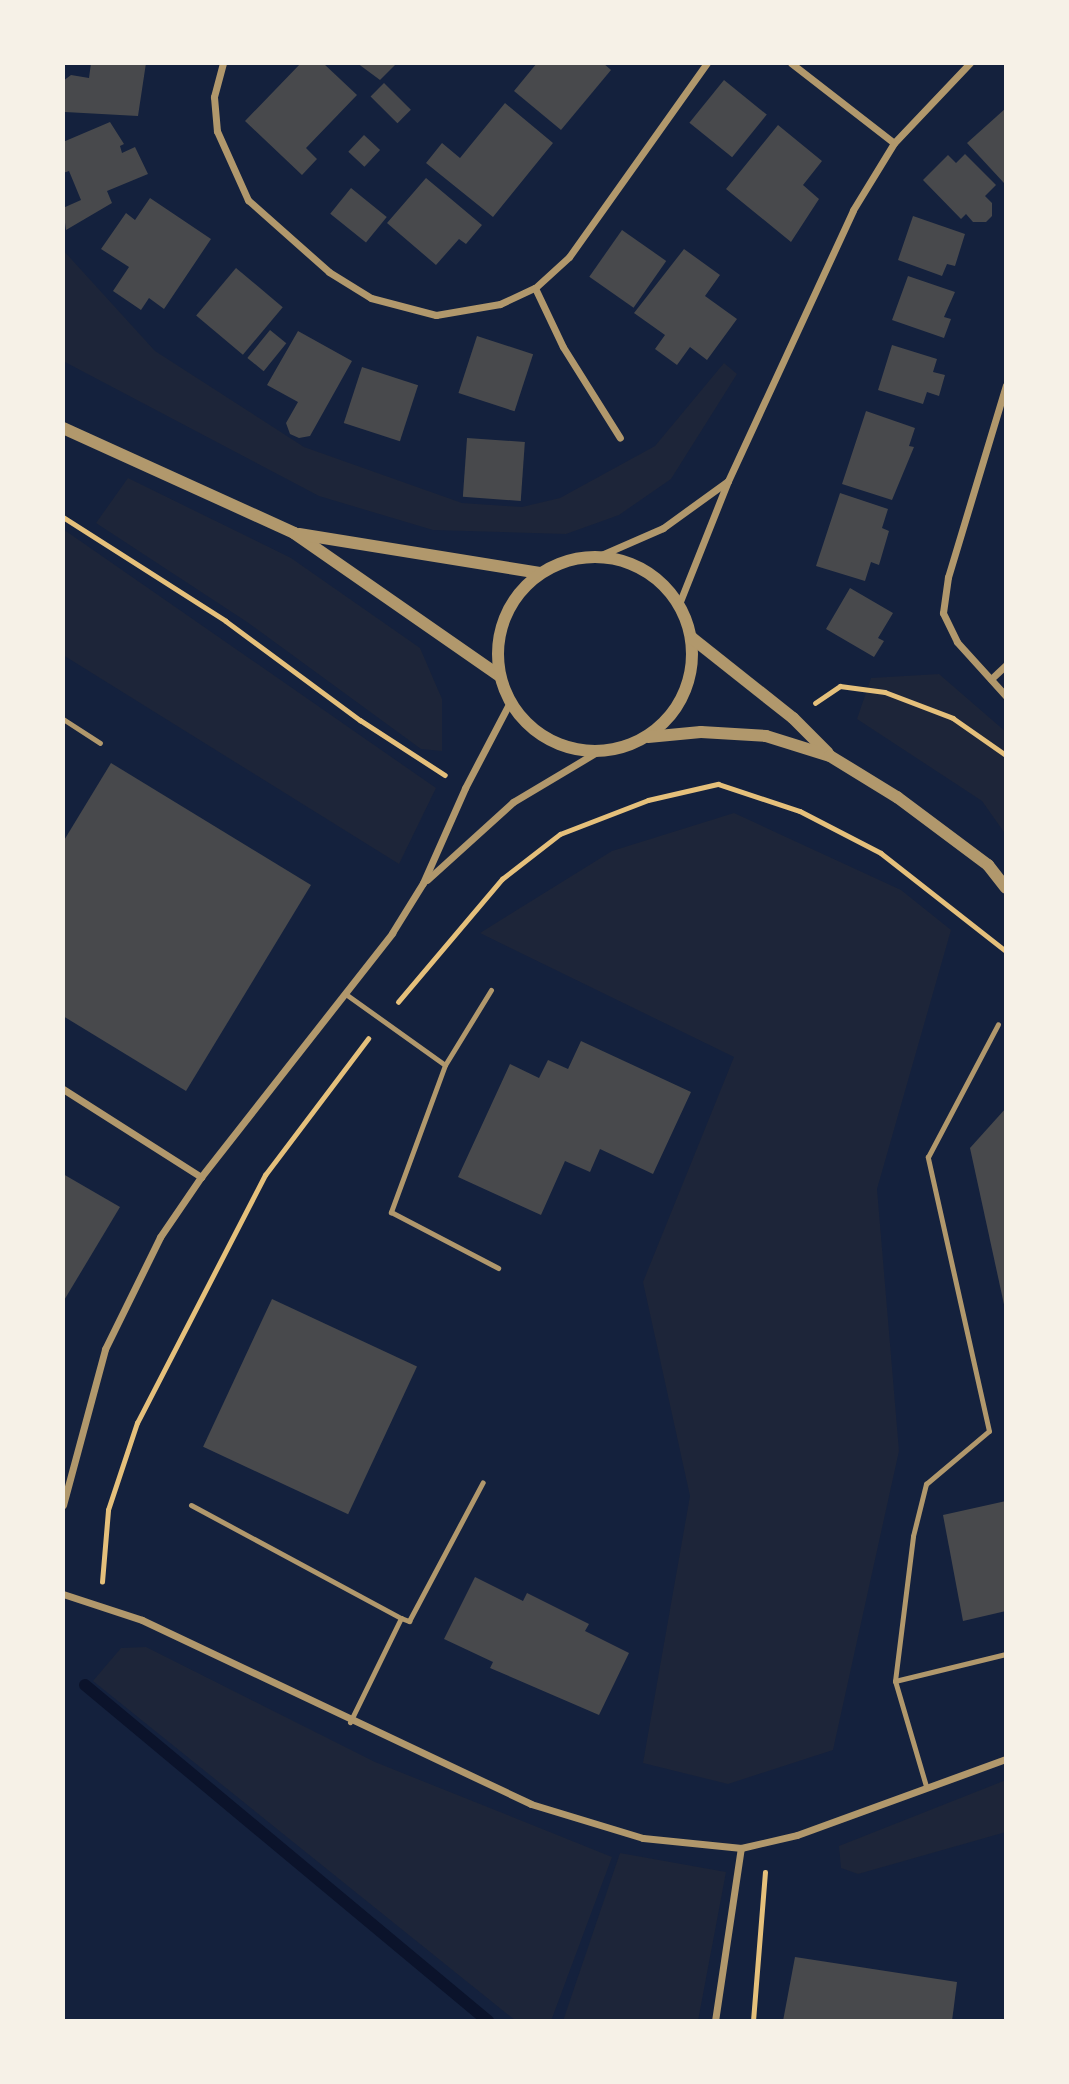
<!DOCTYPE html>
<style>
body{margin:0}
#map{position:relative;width:1069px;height:2084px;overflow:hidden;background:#14213d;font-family:Manrope,sans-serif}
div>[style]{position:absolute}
.green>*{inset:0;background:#1d2539}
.stream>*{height:12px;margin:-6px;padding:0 6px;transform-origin:6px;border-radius:6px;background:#0b132b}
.building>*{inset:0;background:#48494c;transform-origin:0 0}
.path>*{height:4.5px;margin:-2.25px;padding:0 2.25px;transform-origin:2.25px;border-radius:2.25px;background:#e5c07b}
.service>*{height:5px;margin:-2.5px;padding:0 2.5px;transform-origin:2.5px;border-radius:2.5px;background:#b1986c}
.minor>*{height:7px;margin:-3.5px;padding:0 3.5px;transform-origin:3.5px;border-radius:3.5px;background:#b1986c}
.tertiary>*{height:12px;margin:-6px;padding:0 6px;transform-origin:6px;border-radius:6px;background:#b1986c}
.tertiary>.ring{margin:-6px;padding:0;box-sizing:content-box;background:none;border:12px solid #b1986c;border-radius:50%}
span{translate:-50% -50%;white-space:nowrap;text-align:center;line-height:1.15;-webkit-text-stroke:5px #f6f1e7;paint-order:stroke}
.frame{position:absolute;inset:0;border:65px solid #f6f1e7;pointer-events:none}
</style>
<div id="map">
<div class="green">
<div style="clip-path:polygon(63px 250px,155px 351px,304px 447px,462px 503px,522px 507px,560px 498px,655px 446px,724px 363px,737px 374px,671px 479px,619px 515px,566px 534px,433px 530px,319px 496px,63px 361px)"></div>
<div style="clip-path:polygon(128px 478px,291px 558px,420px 648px,442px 699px,442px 751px,421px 749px,247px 622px,96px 523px)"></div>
<div style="clip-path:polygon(63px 529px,436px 788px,399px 864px,63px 655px)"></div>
<div style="clip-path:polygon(939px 674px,1006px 732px,1006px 835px,982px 801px,857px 719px,871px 678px)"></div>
<div style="clip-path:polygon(734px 813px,901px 890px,951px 930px,877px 1189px,899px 1451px,833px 1750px,728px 1784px,643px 1763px,690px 1496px,643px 1282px,734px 1057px,480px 933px,612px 851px)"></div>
<div style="clip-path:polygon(146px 1647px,375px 1762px,612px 1857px,551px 2021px,516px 2021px,93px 1681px,121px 1648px)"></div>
<div style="clip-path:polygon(1006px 1780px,1006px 1832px,858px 1874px,841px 1868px,839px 1846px)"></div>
<div style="clip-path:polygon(620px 1853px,726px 1872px,698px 2021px,563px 2021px)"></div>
</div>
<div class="stream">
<div style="left:85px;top:1685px;width:525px;rotate:39.82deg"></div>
</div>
<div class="building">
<div style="clip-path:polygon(91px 63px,146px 63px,138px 116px,65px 112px,63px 81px,71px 75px,89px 78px)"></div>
<div style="clip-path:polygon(301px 63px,323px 63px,357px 95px,306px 148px,317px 159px,302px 175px,245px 121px)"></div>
<div style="clip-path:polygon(357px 63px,397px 63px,380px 80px)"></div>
<div style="clip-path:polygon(537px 63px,603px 63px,611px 70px,561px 130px,514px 91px)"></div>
<div style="left:724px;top:80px;width:55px;height:55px;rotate:39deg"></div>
<div style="left:384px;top:83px;width:38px;height:19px;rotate:45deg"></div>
<div style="clip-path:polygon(505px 103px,553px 143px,493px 217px,426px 163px,442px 143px,460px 158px)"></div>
<div style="clip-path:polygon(1006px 108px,1006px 180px,1004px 183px,967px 143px)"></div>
<div style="clip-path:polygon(110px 122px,124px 144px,120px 146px,122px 153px,135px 147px,148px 174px,107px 191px,112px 203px,66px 230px,63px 208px,81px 200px,69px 171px,63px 173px,63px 142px)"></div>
<div style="clip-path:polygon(778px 125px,822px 161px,803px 185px,819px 199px,791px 242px,726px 189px)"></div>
<div style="left:364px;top:135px;width:22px;height:23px;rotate:43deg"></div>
<div style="clip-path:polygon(965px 154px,996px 185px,985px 196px,992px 203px,992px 216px,986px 222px,973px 222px,966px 214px,961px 219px,923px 180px,948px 155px,956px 163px)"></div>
<div style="clip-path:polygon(426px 178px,482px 225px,466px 244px,459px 239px,436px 265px,387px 223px)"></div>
<div style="left:351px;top:188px;width:46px;height:33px;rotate:39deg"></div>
<div style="clip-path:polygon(150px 198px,211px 239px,164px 309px,149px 298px,141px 310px,113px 291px,129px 267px,101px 249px,126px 213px,135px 220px)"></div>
<div style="clip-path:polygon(913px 216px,965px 234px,955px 266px,947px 264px,942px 276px,898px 260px)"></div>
<div style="left:622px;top:230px;width:54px;height:57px;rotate:35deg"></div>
<div style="clip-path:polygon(684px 249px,720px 275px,705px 296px,737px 319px,707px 360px,690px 347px,677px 365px,655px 349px,665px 335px,634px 313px)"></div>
<div style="left:236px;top:268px;width:61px;height:62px;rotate:40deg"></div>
<div style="clip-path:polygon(908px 276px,955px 292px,944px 317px,951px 319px,944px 338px,892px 320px)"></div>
<div style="left:270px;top:330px;width:21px;height:36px;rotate:39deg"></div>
<div style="clip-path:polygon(298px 331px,352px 361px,310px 436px,299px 438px,290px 434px,286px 423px,298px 402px,267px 385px)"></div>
<div style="left:477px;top:336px;width:59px;height:60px;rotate:18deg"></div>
<div style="clip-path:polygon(892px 345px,937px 359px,933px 372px,945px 375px,939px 396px,927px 392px,923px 404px,878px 390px)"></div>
<div style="left:362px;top:367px;width:59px;height:59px;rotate:18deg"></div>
<div style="clip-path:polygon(866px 411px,915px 428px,909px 446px,914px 447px,892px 500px,842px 484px)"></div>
<div style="left:467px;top:438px;width:58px;height:59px;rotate:4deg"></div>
<div style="clip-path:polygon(840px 493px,888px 509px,882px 528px,889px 531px,879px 565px,871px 562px,865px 581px,816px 566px)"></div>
<div style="clip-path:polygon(850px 588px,893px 613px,878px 638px,884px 641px,874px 657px,826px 629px)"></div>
<div style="clip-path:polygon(111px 763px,311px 885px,186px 1091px,63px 1016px,63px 842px)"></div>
<div style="clip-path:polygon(581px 1041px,691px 1092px,653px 1174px,600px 1149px,590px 1172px,565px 1161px,541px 1215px,458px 1177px,510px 1064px,539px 1078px,548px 1060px,568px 1069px)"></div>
<div style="clip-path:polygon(1006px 1108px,1006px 1309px,1005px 1309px,970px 1148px)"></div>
<div style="clip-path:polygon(63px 1174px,120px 1207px,63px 1302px)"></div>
<div style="left:272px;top:1299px;width:160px;height:163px;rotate:25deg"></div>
<div style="clip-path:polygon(1006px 1501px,1006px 1611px,963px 1621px,943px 1515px)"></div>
<div style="clip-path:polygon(475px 1577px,523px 1601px,527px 1593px,589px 1624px,585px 1631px,629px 1653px,599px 1715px,490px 1668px,493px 1662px,444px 1639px)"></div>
<div style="clip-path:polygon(795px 1957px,957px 1982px,952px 2021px,783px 2021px)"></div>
</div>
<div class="path">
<div style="left:63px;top:517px;width:193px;rotate:32.5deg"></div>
<div style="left:226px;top:621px;width:167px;rotate:36.5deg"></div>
<div style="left:360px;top:720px;width:101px;rotate:32.9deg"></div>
<div style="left:815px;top:703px;width:30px;rotate:-34deg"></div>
<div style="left:840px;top:686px;width:45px;rotate:7.6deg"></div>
<div style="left:885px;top:692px;width:73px;rotate:20.9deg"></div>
<div style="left:953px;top:718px;width:65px;rotate:34.9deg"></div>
<div style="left:398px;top:1002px;width:161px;rotate:-49.8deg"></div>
<div style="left:502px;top:879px;width:73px;rotate:-37.8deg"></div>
<div style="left:560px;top:834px;width:94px;rotate:-21.1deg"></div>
<div style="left:648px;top:800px;width:72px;rotate:-12.9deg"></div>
<div style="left:718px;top:784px;width:86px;rotate:18.2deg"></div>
<div style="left:800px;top:811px;width:91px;rotate:27.4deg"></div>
<div style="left:881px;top:853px;width:159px;rotate:38.1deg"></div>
<div style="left:102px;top:1582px;width:72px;rotate:-85.2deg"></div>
<div style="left:108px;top:1510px;width:92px;rotate:-71.6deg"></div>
<div style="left:137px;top:1423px;width:279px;rotate:-62.7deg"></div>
<div style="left:265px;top:1175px;width:171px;rotate:-52.9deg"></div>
<div style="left:753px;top:2021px;width:149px;rotate:-85.4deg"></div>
</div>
<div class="service">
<div style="left:63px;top:719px;width:44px;rotate:33deg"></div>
<div style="left:347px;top:995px;width:120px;rotate:35.5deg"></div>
<div style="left:445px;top:1065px;width:157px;rotate:110.2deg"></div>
<div style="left:391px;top:1212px;width:121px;rotate:27.6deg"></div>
<div style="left:445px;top:1065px;width:88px;rotate:-58.5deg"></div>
<div style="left:191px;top:1505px;width:238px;rotate:28.3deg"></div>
<div style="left:401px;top:1618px;width:116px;rotate:116.1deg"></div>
<div style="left:401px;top:1618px;width:9px;rotate:21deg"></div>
<div style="left:409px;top:1621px;width:157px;rotate:-62deg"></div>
<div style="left:895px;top:1681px;width:114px;rotate:-13.7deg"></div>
<div style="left:926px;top:1786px;width:109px;rotate:-106.4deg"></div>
<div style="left:895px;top:1681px;width:146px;rotate:-82.9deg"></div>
<div style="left:913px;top:1536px;width:54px;rotate:-76deg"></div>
<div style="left:926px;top:1484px;width:82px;rotate:-40.1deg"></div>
<div style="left:989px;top:1431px;width:281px;rotate:-102.6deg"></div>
<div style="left:928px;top:1157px;width:150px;rotate:-62.2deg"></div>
</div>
<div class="minor">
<div style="left:223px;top:63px;width:35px;rotate:105deg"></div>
<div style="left:214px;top:97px;width:34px;rotate:85deg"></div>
<div style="left:217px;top:131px;width:76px;rotate:65.8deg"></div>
<div style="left:248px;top:200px;width:108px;rotate:41.6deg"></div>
<div style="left:329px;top:272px;width:49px;rotate:31.8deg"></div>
<div style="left:371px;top:298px;width:67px;rotate:14.7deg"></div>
<div style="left:436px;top:315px;width:65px;rotate:-9.8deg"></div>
<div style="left:500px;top:304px;width:38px;rotate:-25deg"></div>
<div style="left:535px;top:288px;width:46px;rotate:-42.4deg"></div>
<div style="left:569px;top:257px;width:238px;rotate:-54.6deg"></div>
<div style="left:791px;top:63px;width:130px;rotate:37.8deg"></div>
<div style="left:535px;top:288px;width:65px;rotate:64.6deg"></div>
<div style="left:563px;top:347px;width:107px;rotate:57.9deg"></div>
<div style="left:1006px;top:385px;width:201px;rotate:106.8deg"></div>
<div style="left:948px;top:577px;width:36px;rotate:98deg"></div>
<div style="left:943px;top:613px;width:32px;rotate:64deg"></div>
<div style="left:957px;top:642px;width:73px;rotate:47.8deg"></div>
<div style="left:599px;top:556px;width:70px;rotate:-23.6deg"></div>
<div style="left:663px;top:528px;width:80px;rotate:-35.9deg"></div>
<div style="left:679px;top:604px;width:132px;rotate:-68.3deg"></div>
<div style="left:728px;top:481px;width:298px;rotate:-65.2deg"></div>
<div style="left:853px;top:210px;width:79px;rotate:-58.5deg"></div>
<div style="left:894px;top:143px;width:110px;rotate:-46.5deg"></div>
<div style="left:991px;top:679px;width:21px;rotate:-43deg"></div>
<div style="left:427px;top:880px;width:116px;rotate:-42.2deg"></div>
<div style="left:513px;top:802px;width:98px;rotate:-30.8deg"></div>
<div style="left:63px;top:1089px;width:164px;rotate:32.5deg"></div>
<div style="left:63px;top:1505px;width:162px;rotate:-74.9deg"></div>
<div style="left:105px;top:1349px;width:125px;rotate:-63.8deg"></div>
<div style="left:160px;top:1237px;width:73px;rotate:-55.7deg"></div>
<div style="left:201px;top:1177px;width:310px;rotate:-51.9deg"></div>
<div style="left:392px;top:933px;width:59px;rotate:-58.2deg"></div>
<div style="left:423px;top:883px;width:104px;rotate:-66.1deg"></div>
<div style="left:465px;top:788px;width:97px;rotate:-62.4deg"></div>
<div style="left:63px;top:1594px;width:83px;rotate:18.2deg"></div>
<div style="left:142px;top:1620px;width:430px;rotate:25.3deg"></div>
<div style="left:531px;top:1804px;width:117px;rotate:16.9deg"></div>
<div style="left:643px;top:1838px;width:99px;rotate:5.8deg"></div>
<div style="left:741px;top:1848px;width:57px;rotate:-13.1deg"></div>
<div style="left:797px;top:1835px;width:222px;rotate:-20deg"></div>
<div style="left:715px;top:2021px;width:175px;rotate:-81.5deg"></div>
</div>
<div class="tertiary">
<div style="left:63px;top:428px;width:254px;rotate:24.4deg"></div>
<div style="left:294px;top:533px;width:251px;rotate:34.8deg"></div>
<div style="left:299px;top:534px;width:244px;rotate:9.2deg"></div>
<div class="ring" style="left:498px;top:557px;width:182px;height:182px"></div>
<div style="left:692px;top:638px;width:129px;rotate:38.4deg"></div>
<div style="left:793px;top:718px;width:49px;rotate:45deg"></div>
<div style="left:648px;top:737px;width:53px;rotate:-5.4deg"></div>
<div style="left:701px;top:732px;width:65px;rotate:3.5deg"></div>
<div style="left:766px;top:736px;width:67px;rotate:17.4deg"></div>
<div style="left:830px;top:756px;width:79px;rotate:31.5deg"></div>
<div style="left:897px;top:797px;width:114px;rotate:36.8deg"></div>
<div style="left:988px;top:865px;width:29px;rotate:52deg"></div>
</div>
<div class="frame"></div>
</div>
